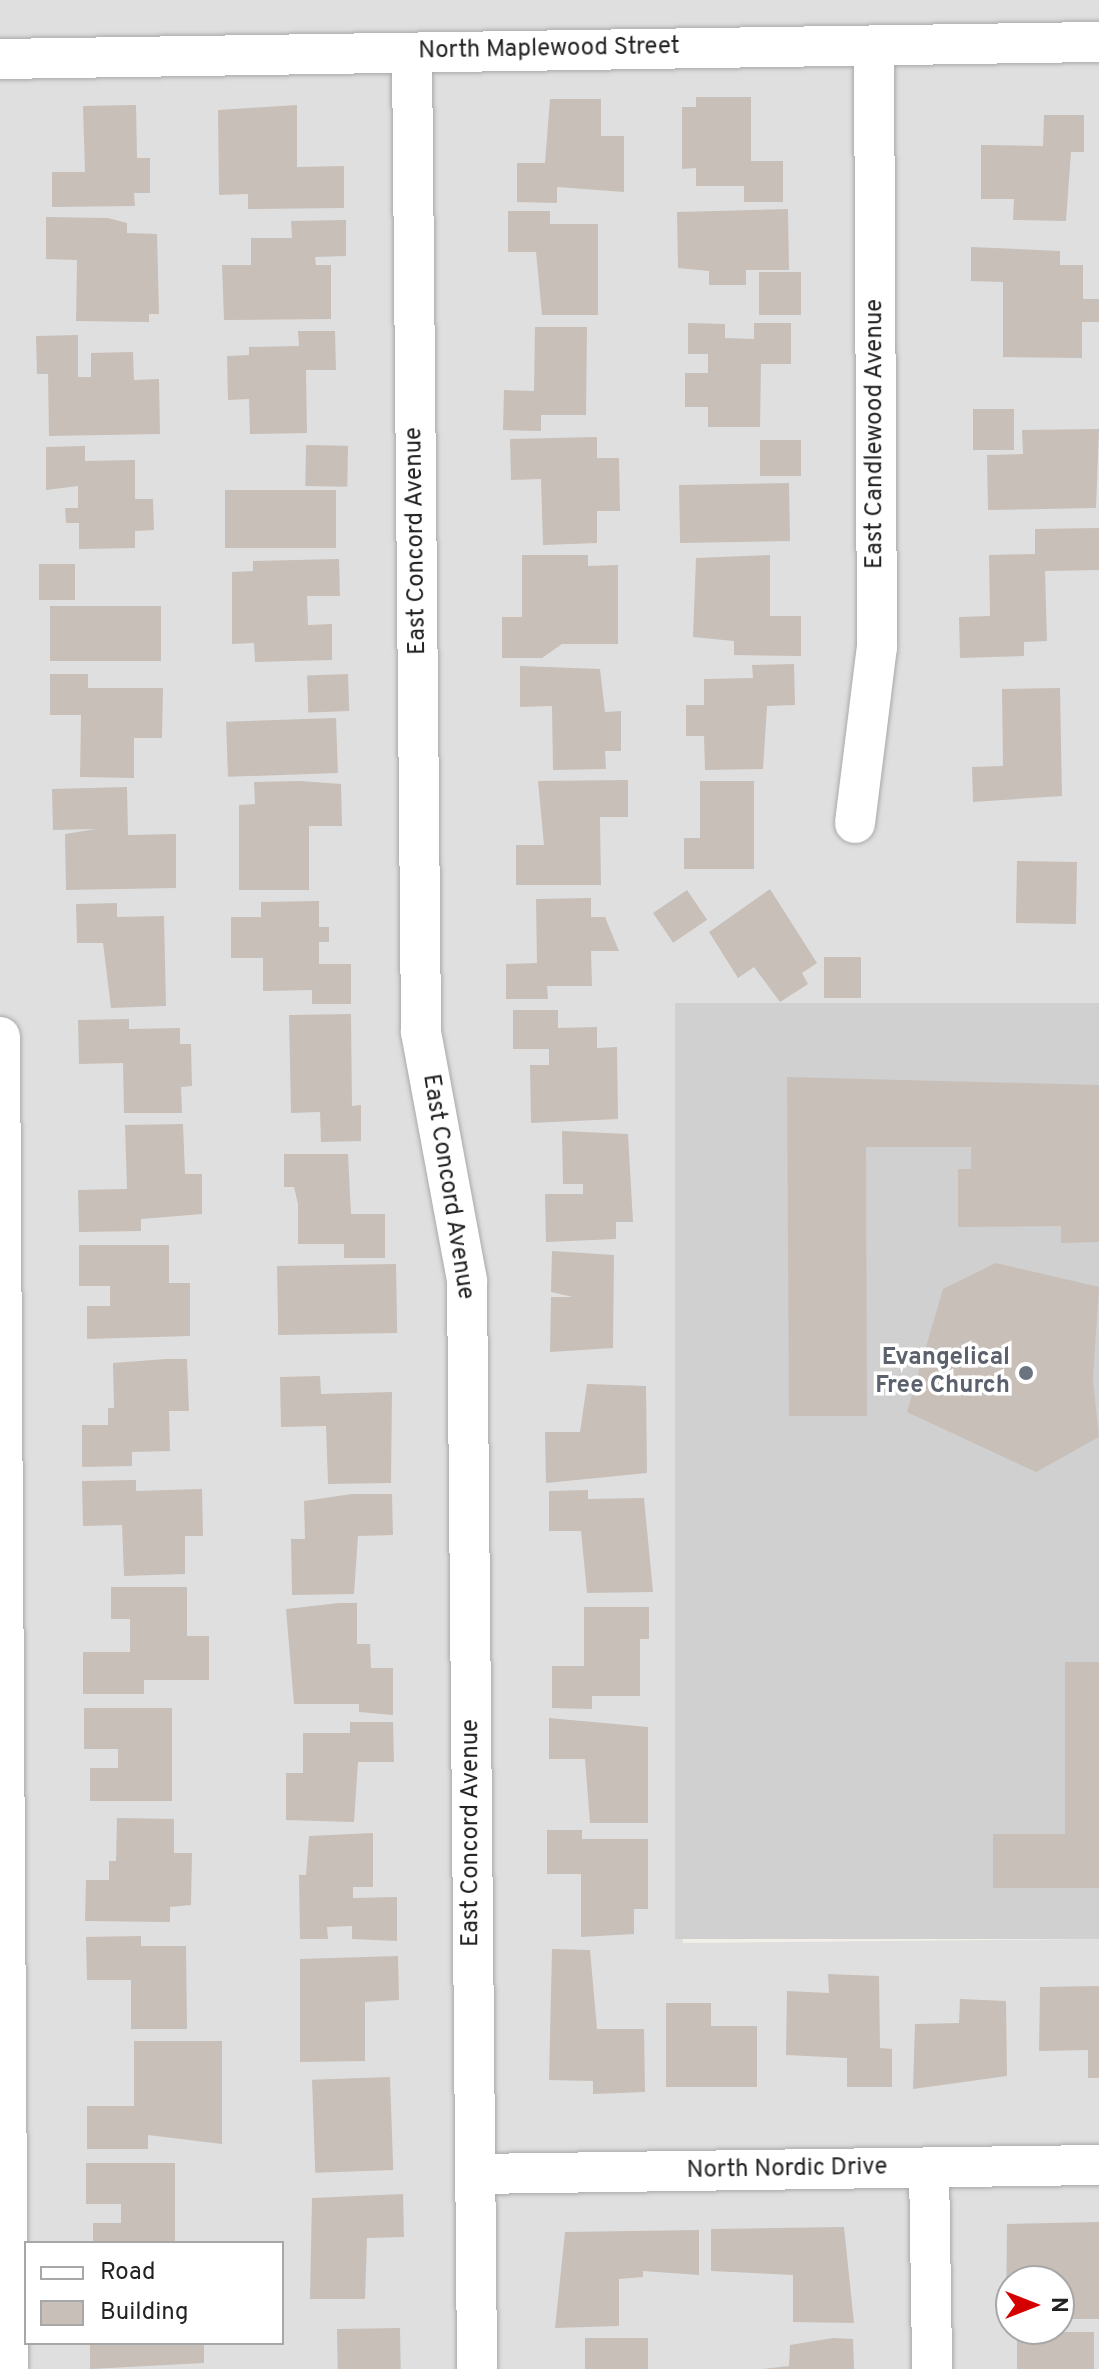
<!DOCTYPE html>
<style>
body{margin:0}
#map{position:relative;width:1099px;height:2369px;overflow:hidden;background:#f2efe9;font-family:Overpass,sans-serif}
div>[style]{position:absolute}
.residential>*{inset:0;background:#e0dfdf}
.religious>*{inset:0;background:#d0d0d0;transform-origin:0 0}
.building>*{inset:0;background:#c7bfb8;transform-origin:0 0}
.roads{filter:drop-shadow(0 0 2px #a9a9a9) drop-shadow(0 0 2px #a9a9a9)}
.minor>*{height:40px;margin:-20px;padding:0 20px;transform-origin:20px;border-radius:20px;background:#fff}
.dots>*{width:22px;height:22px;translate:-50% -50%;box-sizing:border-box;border:4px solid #fff;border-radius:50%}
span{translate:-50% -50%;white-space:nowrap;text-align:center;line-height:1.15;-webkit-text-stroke:7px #fff;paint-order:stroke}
.street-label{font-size:24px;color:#222}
.worship-label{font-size:24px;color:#5b616d;font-weight:700}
.right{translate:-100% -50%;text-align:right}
.legend{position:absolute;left:24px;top:2241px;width:260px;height:104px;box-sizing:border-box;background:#fff;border:2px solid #a7a7a7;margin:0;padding:10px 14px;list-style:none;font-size:24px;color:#222}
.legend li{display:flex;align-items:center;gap:16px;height:40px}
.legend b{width:40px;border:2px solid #a7a7a7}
.north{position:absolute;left:995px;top:2265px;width:80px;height:80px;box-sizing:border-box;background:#fff;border:2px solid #a7a7a7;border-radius:50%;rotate:90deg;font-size:22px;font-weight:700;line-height:32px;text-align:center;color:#222}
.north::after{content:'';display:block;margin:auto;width:28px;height:36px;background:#d40000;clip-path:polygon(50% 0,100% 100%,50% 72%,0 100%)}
</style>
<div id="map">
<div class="residential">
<div style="clip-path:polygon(evenodd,0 0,1099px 0,1099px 1003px,675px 1007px,683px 1943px,1099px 1939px,1099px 2369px,0 2369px,0 0,26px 2243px,282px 2243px,282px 2343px,26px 2343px,26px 2243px,0 0,1011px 2281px,1059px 2281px,1059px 2329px,1011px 2329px,1011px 2281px)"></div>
</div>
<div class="religious">
<div style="left:1099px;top:1003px;width:936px;height:424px;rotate:90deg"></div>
</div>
<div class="building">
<div style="clip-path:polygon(696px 97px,751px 97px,751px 161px,783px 161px,783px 202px,744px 202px,744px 186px,696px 186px,696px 168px,682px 169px,682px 107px,696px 107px)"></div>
<div style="clip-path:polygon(550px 99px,601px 99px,601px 136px,624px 136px,624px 192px,557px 187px,557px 203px,517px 202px,517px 163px,545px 163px)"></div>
<div style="clip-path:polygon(136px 105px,137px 158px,150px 158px,150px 193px,134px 193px,135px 206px,52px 207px,52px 172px,85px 172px,83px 106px)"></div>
<div style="clip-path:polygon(297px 105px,297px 167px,344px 166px,344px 208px,248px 209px,248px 194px,219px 195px,218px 110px)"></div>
<div style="clip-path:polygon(1044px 115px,1084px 115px,1084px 152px,1071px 152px,1066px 221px,1013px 220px,1014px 199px,981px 199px,981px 145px,1043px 146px)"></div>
<div style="clip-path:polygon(788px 209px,789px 270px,746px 270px,746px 285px,709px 285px,709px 271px,678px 268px,677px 212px)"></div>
<div style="clip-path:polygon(508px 211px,550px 211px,550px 224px,598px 224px,598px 315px,542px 315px,536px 252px,508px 252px)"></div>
<div style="clip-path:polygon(46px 217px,108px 218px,127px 223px,127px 233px,157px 234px,159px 314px,149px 314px,149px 322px,76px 321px,77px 260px,46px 259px)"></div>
<div style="clip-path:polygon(346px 220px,346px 256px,315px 257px,316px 265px,331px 265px,331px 319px,224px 320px,222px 265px,251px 265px,251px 238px,292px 238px,291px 221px)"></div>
<div style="clip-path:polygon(971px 247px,1060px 251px,1060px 265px,1083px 265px,1083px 299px,1099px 299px,1099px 322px,1082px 322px,1082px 358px,1003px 357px,1003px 282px,971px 281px)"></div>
<div style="left:759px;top:272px;width:42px;height:43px"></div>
<div style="clip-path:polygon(688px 323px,725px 324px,725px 338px,754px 339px,754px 323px,791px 323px,791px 364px,761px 364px,760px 427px,708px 427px,708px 407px,685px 407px,685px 373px,708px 373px,708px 354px,688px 354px)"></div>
<div style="clip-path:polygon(535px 327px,587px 327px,586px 415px,541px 415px,541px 431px,503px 430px,504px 390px,534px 391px)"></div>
<div style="clip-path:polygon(298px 331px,335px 331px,336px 370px,306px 370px,307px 433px,250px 434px,249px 399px,228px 400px,227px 356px,249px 355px,249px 347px,299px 346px)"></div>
<div style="clip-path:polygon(78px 335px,78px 377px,91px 377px,91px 353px,133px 352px,134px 380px,159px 379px,160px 434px,49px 436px,48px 374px,37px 374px,36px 336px)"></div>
<div style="left:973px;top:409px;width:41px;height:41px"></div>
<div style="clip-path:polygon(1099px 429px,1096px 508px,988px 510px,987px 455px,1023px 454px,1022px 430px)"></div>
<div style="clip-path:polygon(597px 437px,597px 458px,619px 458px,620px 511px,597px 511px,597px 543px,543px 545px,541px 479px,511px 480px,510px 439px)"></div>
<div style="left:801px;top:440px;width:36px;height:41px;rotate:90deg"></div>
<div style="left:306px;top:445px;width:42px;height:41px;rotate:1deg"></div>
<div style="clip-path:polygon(85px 446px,85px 461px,135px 460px,135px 499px,153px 499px,154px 530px,135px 531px,135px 548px,79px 549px,79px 523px,66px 523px,65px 508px,78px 508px,78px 486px,46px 490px,46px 447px)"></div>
<div style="left:789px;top:483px;width:58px;height:110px;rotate:89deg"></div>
<div style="left:336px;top:490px;width:58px;height:111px;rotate:90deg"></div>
<div style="clip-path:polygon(1099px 528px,1099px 570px,1045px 571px,1047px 641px,1024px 642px,1024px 656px,960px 658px,959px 617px,990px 616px,989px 555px,1035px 554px,1035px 529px)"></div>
<div style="clip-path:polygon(522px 555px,588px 555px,588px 566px,618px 565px,618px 644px,562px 644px,542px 658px,502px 658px,502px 617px,522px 617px)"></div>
<div style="clip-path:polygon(770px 555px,770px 616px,801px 616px,801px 656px,734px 655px,734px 641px,693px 637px,696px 558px)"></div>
<div style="clip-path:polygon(339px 559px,340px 596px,307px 596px,308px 625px,332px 624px,332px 660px,255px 662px,254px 643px,232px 644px,232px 572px,253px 571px,253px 561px)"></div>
<div style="left:39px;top:564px;width:36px;height:36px"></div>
<div style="left:161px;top:606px;width:55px;height:111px;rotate:90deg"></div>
<div style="clip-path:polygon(794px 664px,795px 705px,767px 706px,763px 769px,705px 770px,704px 736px,686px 736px,686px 705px,704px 705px,704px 679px,753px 678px,752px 665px)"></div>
<div style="clip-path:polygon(520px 666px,600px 669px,605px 712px,621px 711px,621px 751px,605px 751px,606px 769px,553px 770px,552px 706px,520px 707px)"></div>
<div style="clip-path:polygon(50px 674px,88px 674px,88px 688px,163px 688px,162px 738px,134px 738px,134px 778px,80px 777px,81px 715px,50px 715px)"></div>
<div style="left:348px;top:674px;width:37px;height:41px;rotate:88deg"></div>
<div style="clip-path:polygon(1060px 688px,1062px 796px,973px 802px,972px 767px,1003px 766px,1002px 689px)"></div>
<div style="left:336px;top:718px;width:55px;height:110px;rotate:88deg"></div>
<div style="clip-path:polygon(628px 780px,628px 817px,600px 817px,601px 885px,516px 885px,516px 845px,544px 845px,538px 781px)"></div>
<div style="clip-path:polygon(300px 781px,341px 784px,342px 826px,309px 826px,309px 890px,239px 890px,239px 805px,255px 804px,254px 782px)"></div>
<div style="clip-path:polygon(700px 781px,754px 781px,754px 869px,684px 869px,684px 838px,700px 838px)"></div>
<div style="clip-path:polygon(127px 787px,128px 835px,176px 834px,176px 888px,66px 890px,65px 834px,96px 829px,53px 830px,52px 789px)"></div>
<div style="left:1017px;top:861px;width:60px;height:62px;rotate:1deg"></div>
<div style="clip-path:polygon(770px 889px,817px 963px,802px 973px,808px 984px,780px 1002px,754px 967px,738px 978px,709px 932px)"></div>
<div style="left:687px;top:890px;width:36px;height:41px;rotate:56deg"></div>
<div style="clip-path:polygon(591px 898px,591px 917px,605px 917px,619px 951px,591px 951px,592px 986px,547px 986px,548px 999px,506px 999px,506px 964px,537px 963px,536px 899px)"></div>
<div style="clip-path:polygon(319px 901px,319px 927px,329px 927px,329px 942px,319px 942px,319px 964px,351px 964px,351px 1004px,312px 1004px,312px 990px,263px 991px,263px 958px,231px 958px,231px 917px,261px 917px,261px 902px)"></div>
<div style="clip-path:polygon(117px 903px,117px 917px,164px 916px,166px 1006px,111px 1008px,103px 943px,77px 943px,76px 904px)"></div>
<div style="left:861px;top:957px;width:41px;height:37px;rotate:90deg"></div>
<div style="clip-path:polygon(513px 1010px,558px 1010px,558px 1028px,597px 1027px,597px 1048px,617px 1047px,618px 1119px,531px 1123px,530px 1065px,549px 1065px,549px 1049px,513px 1049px)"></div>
<div style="clip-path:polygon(351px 1014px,352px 1106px,361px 1105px,361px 1141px,321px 1142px,320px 1112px,291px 1113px,289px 1015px)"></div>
<div style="clip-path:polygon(129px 1019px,129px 1029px,180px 1028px,180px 1044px,191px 1044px,192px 1086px,181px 1087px,182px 1113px,124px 1113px,123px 1063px,79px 1064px,78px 1020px)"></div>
<div style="clip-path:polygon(787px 1077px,1099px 1085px,1099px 1242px,1061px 1243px,1061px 1226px,958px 1227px,958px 1169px,971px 1169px,971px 1147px,866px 1147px,867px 1416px,789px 1416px)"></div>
<div style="clip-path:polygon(183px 1124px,185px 1174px,202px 1174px,202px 1214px,141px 1219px,141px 1231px,79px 1232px,78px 1190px,127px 1189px,125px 1125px)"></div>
<div style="clip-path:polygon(562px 1131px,628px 1134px,633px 1222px,616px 1222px,616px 1239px,546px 1242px,545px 1194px,583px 1194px,583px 1184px,563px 1184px)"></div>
<div style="clip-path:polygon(284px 1154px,348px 1154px,351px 1214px,385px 1214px,385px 1258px,344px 1258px,344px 1244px,298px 1244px,298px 1204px,294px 1187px,284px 1187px)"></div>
<div style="clip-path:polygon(79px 1245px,169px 1245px,169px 1283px,190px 1283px,190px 1336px,87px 1339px,87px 1306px,110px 1306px,110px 1286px,79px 1286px)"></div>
<div style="clip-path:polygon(552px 1251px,614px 1255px,613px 1348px,550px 1352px,551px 1297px,573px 1297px,551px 1292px)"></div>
<div style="clip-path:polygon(996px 1263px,1099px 1287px,1093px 1380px,1099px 1437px,1036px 1472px,907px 1412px,943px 1289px)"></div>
<div style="left:396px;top:1264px;width:69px;height:119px;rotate:89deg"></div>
<div style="clip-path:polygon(166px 1359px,187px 1359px,189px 1411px,169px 1411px,170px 1451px,132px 1452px,132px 1466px,82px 1467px,82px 1425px,108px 1425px,108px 1408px,114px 1408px,113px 1363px)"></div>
<div style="clip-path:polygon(320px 1376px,321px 1394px,392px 1392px,391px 1483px,328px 1484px,326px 1426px,281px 1427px,280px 1377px)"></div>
<div style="clip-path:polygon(587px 1384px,646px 1386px,647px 1473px,546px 1483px,545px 1432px,580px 1432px)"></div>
<div style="clip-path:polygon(136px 1480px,136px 1491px,202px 1489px,203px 1536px,185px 1536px,185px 1574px,124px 1576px,122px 1525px,83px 1526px,82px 1481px)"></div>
<div style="clip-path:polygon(588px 1490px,588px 1499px,644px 1498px,653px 1592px,587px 1593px,581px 1531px,549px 1531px,549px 1491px)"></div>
<div style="clip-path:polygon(352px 1494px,392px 1494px,393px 1535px,358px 1536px,354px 1594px,292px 1595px,291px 1539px,305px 1539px,304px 1501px)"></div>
<div style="clip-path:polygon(111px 1587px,187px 1587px,187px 1636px,209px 1636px,209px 1680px,144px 1680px,144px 1694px,83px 1694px,83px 1652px,130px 1652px,130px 1619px,111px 1619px)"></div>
<div style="clip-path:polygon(339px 1603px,357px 1603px,357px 1644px,370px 1644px,371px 1668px,393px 1668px,393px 1715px,359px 1712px,359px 1704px,294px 1704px,286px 1609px)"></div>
<div style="clip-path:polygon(584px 1607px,649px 1607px,649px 1639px,640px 1639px,640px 1696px,592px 1696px,592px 1709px,552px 1708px,552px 1666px,584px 1666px)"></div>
<div style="clip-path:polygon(1065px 1662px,1099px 1662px,1099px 1888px,993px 1888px,993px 1834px,1065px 1834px)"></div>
<div style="clip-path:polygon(84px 1708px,172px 1708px,172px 1801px,90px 1801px,90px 1768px,118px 1768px,118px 1749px,84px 1749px)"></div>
<div style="clip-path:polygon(549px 1718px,648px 1727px,648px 1823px,590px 1823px,585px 1759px,549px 1759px)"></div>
<div style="clip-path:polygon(350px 1722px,393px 1722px,394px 1762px,358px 1762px,354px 1822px,286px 1820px,286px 1773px,303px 1773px,303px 1733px,350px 1733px)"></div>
<div style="clip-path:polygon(117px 1818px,174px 1819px,174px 1853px,192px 1853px,191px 1905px,170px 1907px,170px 1922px,85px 1921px,86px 1880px,109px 1880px,109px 1861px,116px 1861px)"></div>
<div style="clip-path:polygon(547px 1830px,582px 1830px,582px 1839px,648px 1839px,648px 1909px,634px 1909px,634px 1934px,581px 1937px,581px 1874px,547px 1874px)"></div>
<div style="clip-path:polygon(373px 1833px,373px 1887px,353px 1887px,353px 1898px,397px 1897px,397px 1941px,352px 1939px,352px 1926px,327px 1927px,328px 1939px,300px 1939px,299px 1875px,306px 1875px,309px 1836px)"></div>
<div style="clip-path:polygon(141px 1936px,141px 1946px,186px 1946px,187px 2029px,131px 2029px,131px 1980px,87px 1980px,86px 1937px)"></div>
<div style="clip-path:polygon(552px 1949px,590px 1950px,597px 2029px,644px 2029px,645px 2092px,593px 2094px,593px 2081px,549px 2080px)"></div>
<div style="clip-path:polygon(398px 1956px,399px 2000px,365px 2002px,365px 2061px,300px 2062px,300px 1959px)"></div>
<div style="clip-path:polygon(828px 1974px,879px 1976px,880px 2048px,892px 2049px,892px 2087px,847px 2087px,847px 2058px,786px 2055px,787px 1991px,829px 1993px)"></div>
<div style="clip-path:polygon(1099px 1986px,1099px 2078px,1088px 2078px,1088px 2050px,1039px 2051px,1040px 1987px)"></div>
<div style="clip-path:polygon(960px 1999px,1006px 2001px,1007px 2076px,913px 2089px,915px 2024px,959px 2023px)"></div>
<div style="clip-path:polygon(666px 2003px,711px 2003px,711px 2026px,757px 2026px,757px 2087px,666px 2087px)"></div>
<div style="clip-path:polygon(134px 2041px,222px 2041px,222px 2144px,148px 2135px,148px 2149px,87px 2149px,87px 2106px,134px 2106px)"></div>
<div style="left:390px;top:2077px;width:93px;height:78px;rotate:88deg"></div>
<div style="clip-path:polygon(86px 2163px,175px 2163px,175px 2243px,93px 2243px,93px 2223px,121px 2223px,121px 2204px,86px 2204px)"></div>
<div style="clip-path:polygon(403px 2194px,404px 2237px,367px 2238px,365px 2299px,310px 2299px,312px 2198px)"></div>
<div style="clip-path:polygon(1099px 2222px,1099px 2319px,1059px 2319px,1059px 2281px,1011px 2281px,1006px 2319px,1007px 2224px)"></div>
<div style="clip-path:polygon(844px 2227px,854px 2323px,793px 2322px,793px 2275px,711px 2271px,711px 2229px)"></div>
<div style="clip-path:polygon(699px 2230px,699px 2275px,643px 2271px,643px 2277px,619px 2279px,619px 2326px,555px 2328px,565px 2232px)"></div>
<div style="left:400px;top:2328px;width:41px;height:63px;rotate:89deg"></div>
<div style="left:1017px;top:2332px;width:77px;height:37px"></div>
<div style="left:648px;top:2338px;width:31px;height:63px;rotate:90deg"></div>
<div style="clip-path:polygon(833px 2338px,853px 2339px,854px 2369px,761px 2369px,789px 2366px,790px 2345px)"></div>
<div style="clip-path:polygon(90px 2343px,204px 2343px,204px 2363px,90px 2369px)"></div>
</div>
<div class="roads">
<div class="minor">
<div style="left:412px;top:53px;width:979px;rotate:89.47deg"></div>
<div style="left:421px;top:1032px;width:253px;rotate:79.5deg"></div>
<div style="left:467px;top:1281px;width:1088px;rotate:89.47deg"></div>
<div style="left:0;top:59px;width:1099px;rotate:-0.89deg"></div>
<div style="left:855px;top:823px;width:177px;rotate:-82.9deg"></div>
<div style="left:877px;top:647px;width:602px;rotate:-90.29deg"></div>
<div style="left:0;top:1037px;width:1332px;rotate:89.66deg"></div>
<div style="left:929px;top:2167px;width:202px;rotate:89.1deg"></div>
<div style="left:475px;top:2174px;width:624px;rotate:-0.83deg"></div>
</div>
</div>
<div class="dots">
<div style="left:1026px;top:1373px;background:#6b7280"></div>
</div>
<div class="street-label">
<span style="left:549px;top:50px;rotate:-1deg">North Maplewood Street</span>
<span style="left:876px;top:434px;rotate:-90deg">East Candlewood Avenue</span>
<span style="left:417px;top:541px;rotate:-91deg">East Concord Avenue</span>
<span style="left:447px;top:1187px;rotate:81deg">East Concord Avenue</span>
<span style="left:472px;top:1833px;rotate:-90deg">East Concord Avenue</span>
<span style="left:787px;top:2170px;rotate:-1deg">North Nordic Drive</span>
</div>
<div class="worship-label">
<span class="right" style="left:1010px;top:1373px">Evangelical<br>Free Church</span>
</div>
<ul class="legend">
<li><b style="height:10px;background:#fff"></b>Road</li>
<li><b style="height:22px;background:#c7bfb8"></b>Building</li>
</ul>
<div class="north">N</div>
</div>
